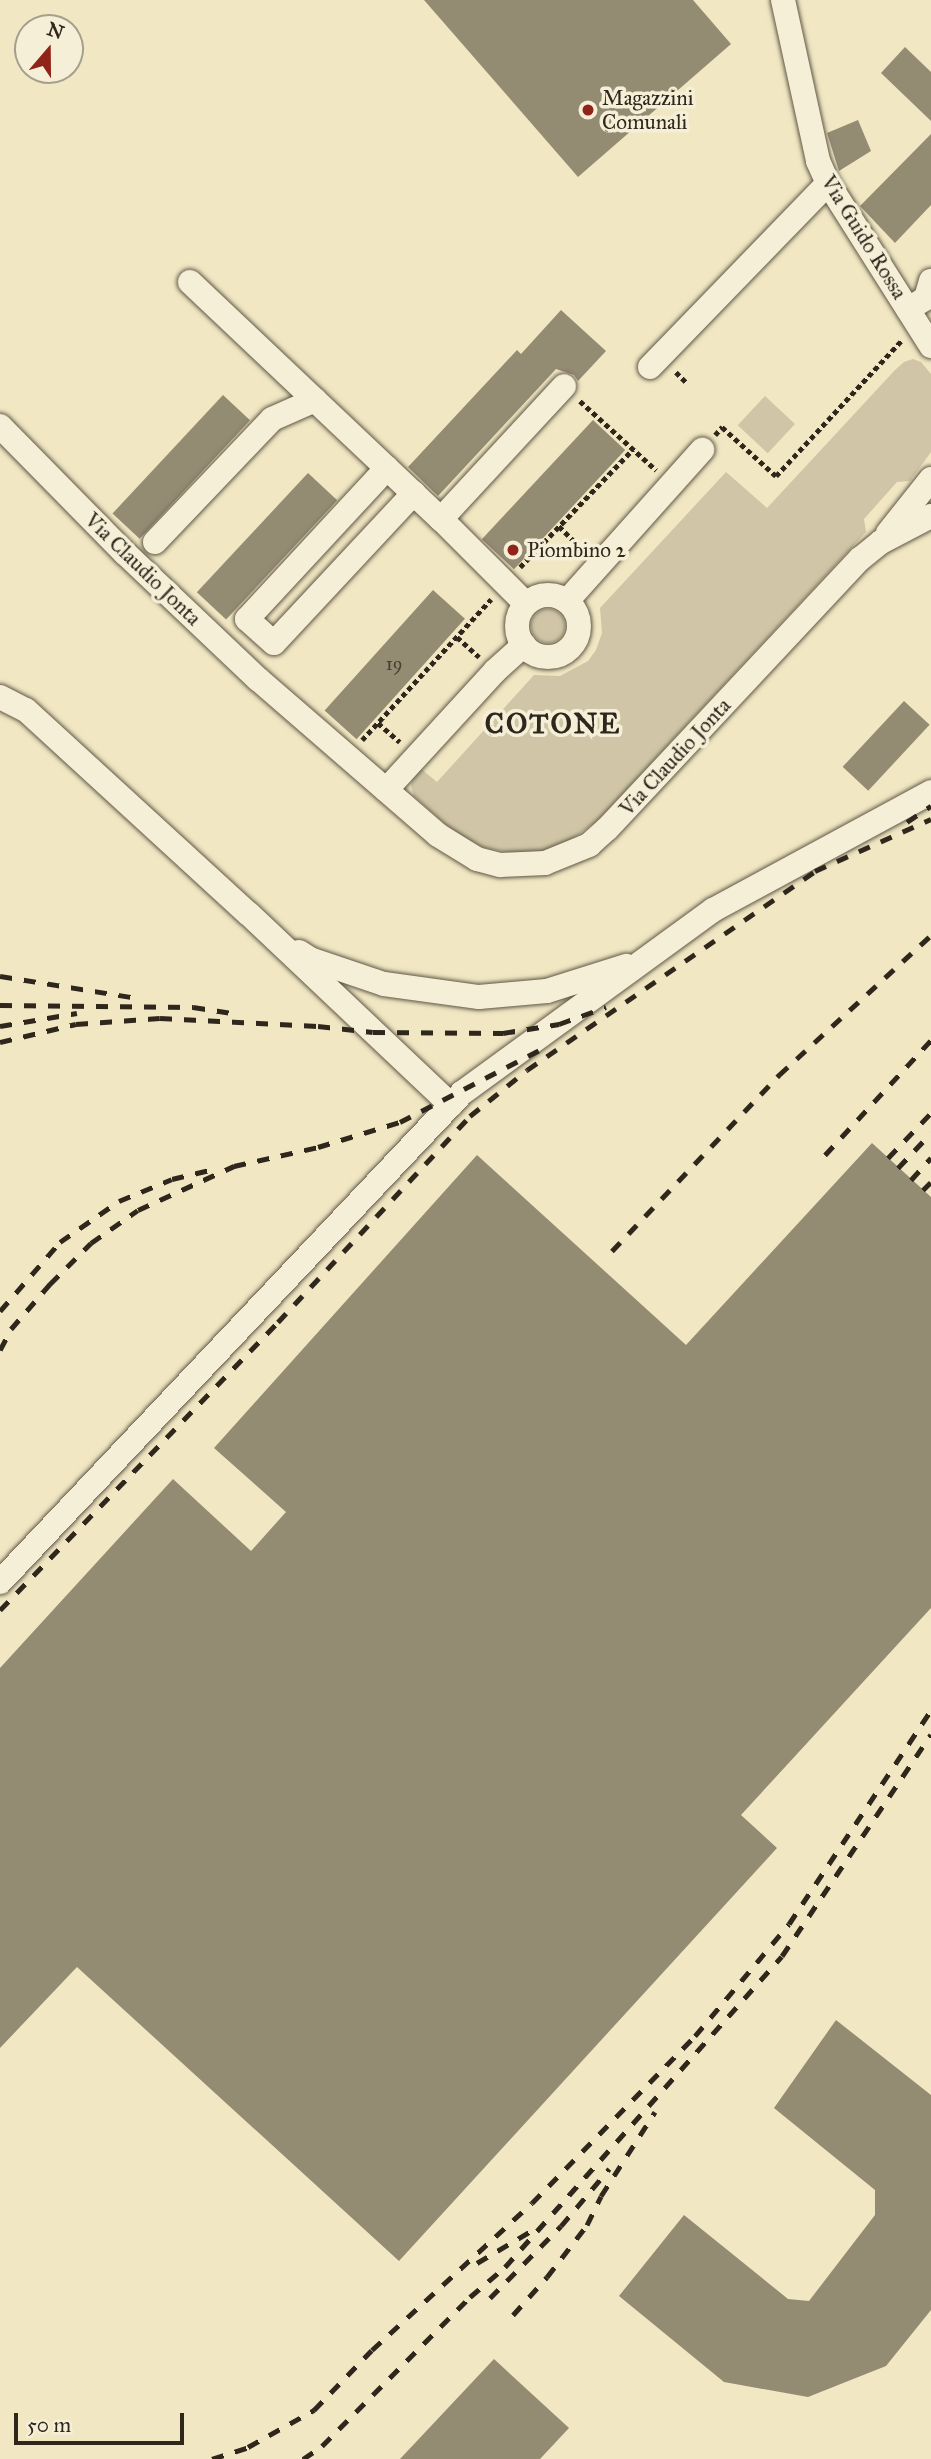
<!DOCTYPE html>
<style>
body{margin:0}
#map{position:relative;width:931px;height:2459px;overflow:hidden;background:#f1e7c3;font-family:"IM FELL Great Primer",serif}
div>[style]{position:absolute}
.green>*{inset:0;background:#d0c6a7;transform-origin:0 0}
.round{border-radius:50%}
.building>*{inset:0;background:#948b73;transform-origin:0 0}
.path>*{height:4.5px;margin-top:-2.25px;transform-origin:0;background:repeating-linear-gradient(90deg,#2f271c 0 5px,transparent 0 8.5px)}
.roads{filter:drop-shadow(0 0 2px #605746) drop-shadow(0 0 2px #605746)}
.minor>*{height:24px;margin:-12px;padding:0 12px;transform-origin:12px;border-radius:12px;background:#f6efd8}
.minor>.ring{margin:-12px;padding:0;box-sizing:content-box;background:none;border:24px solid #f6efd8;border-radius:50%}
.rail>*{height:5px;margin-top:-2.5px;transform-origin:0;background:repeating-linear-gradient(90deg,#2f271c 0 12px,transparent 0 24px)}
.dots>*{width:19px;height:19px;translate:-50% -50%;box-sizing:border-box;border:4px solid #f6efd8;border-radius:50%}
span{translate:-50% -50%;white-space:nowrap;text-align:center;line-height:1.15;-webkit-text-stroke:7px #f6efd8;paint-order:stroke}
.number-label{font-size:18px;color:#484032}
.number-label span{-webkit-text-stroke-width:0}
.poi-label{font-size:21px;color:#2f271c}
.left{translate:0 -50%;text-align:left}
.street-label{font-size:21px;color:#2f271c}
.district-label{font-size:28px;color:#2f271c;font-weight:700;letter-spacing:2px}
.north{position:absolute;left:14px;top:14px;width:70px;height:70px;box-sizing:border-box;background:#f6efd8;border:2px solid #a69f8d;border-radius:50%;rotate:20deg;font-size:19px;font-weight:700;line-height:28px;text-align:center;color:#2f271c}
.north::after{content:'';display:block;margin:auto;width:24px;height:32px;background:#8f2418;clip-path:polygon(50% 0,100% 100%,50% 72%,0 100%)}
.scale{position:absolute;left:14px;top:2413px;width:170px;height:32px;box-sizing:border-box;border:4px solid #2f271c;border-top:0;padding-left:9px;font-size:21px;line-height:24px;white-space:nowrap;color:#2f271c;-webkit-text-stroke:5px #f6efd8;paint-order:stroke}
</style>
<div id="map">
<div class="green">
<div style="clip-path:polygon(913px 359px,921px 362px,931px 374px,931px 452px,910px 481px,897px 482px,864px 519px,866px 532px,598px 820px,561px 847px,524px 855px,485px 848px,468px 840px,452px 830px,414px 796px,411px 786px,413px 776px,420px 768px,437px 782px,534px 675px,560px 676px,588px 661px,596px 650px,602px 633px,600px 608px,726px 472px,767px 508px,895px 370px,904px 362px)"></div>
<div style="left:765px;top:396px;width:41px;height:40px;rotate:43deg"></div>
<div class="round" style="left:531px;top:609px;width:34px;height:34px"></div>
</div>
<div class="building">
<div style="clip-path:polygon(424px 0,693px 0,731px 44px,578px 177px)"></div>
<div style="clip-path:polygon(905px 47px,931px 72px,931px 121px,881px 73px)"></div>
<div style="clip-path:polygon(858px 120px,871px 151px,839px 171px,827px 133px)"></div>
<div style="clip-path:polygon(931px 134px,931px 205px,895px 243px,860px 206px)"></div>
<div style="clip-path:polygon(561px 310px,606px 351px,578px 381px,574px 375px,556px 369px,438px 496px,408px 467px,517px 350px,521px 354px)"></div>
<div style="left:223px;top:395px;width:37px;height:162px;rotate:43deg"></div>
<div style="left:593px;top:420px;width:44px;height:163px;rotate:43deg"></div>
<div style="left:308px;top:473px;width:40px;height:163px;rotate:43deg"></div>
<div style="left:433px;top:590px;width:43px;height:162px;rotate:42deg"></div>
<div style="left:904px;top:701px;width:35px;height:90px;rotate:43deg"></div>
<div style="clip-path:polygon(872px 1143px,931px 1197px,931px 1608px,741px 1815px,777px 1848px,399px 2261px,77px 1967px,0 2048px,0 1668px,173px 1479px,251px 1551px,286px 1512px,214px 1448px,477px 1155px,686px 1345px)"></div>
<div style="clip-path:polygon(836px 2020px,931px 2095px,931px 2310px,886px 2366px,808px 2397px,724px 2382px,619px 2296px,684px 2215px,788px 2299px,809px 2301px,875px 2215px,875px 2190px,774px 2108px)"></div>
<div style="clip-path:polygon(494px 2359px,569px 2428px,540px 2459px,400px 2459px)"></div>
</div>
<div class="path">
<div style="left:676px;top:372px;width:16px;rotate:45deg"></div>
<div style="left:580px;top:401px;width:103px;rotate:42.2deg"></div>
<div style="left:715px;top:435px;width:11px;rotate:-49deg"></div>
<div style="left:722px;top:427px;width:73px;rotate:42.2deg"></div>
<div style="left:776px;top:476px;width:184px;rotate:-47.2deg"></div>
<div style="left:559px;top:526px;width:35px;rotate:45deg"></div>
<div style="left:520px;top:567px;width:163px;rotate:-46.2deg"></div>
<div style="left:457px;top:637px;width:30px;rotate:42deg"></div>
<div style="left:378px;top:723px;width:29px;rotate:41deg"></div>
<div style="left:362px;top:740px;width:191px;rotate:-47.5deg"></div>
</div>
<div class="roads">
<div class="minor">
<div style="left:783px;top:0;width:165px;rotate:77.7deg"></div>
<div style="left:818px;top:161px;width:24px;rotate:66deg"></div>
<div style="left:828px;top:183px;width:193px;rotate:57.7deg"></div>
<div style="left:190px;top:282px;width:345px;rotate:43.4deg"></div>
<div style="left:441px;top:519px;width:120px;rotate:45deg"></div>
<div style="left:908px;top:309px;width:21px;rotate:-31deg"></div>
<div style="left:926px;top:298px;width:18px;rotate:-74deg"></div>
<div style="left:650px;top:367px;width:256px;rotate:-45.9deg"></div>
<div style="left:0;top:426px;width:178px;rotate:45.5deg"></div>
<div style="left:125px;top:553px;width:183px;rotate:43.5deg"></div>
<div style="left:258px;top:679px;width:238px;rotate:40.9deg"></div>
<div style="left:438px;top:835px;width:46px;rotate:31.6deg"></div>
<div style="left:477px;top:859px;width:24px;rotate:15deg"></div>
<div style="left:500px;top:865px;width:45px;rotate:-2.5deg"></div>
<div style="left:545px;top:863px;width:48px;rotate:-22.2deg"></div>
<div style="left:589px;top:845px;width:24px;rotate:-42deg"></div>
<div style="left:607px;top:829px;width:370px;rotate:-46.9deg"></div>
<div style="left:860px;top:559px;width:27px;rotate:-39deg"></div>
<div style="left:881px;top:542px;width:56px;rotate:-27.5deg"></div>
<div style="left:387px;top:468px;width:206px;rotate:132.8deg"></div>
<div style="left:247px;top:619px;width:36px;rotate:42deg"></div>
<div style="left:274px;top:643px;width:205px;rotate:-47deg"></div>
<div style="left:441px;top:519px;width:181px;rotate:-47.2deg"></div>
<div style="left:888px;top:533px;width:69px;rotate:-51.5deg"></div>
<div style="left:155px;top:542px;width:170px;rotate:-46.4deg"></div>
<div style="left:272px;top:419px;width:47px;rotate:-23.8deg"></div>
<div class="ring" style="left:517px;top:595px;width:38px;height:38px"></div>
<div style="left:567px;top:601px;width:203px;rotate:-48.2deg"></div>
<div style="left:0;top:697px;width:29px;rotate:27deg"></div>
<div style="left:26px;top:710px;width:302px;rotate:42.5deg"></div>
<div style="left:249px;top:914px;width:278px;rotate:43.4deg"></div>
<div style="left:386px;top:790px;width:161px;rotate:-47.5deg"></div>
<div style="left:495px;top:671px;width:39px;rotate:-42deg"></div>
<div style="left:299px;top:952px;width:13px;rotate:32deg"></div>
<div style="left:310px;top:959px;width:78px;rotate:18.7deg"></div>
<div style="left:384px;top:984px;width:96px;rotate:7.8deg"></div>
<div style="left:479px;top:997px;width:68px;rotate:-5deg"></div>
<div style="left:547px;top:991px;width:83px;rotate:-17.6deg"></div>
<div style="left:0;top:1582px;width:673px;rotate:-46.63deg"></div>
<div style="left:462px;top:1093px;width:311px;rotate:-36.1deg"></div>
<div style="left:713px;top:910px;width:248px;rotate:-28.4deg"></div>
</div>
</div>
<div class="rail">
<div style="left:907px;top:822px;width:29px;rotate:-34deg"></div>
<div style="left:0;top:976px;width:140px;rotate:9.1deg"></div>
<div style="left:0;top:1005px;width:193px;rotate:0.6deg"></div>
<div style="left:193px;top:1007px;width:46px;rotate:8.8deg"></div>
<div style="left:0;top:1026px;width:78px;rotate:-9.6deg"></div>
<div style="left:0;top:1042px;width:78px;rotate:-13.3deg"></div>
<div style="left:76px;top:1024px;width:84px;rotate:-4.1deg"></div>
<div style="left:160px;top:1018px;width:158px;rotate:2.9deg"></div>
<div style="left:318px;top:1026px;width:55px;rotate:6.2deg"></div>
<div style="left:373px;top:1032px;width:130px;rotate:0.4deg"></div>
<div style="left:503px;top:1033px;width:57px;rotate:-9.1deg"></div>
<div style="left:559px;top:1024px;width:50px;rotate:-19.9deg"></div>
<div style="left:825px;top:1155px;width:156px;rotate:-47.3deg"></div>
<div style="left:888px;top:1158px;width:62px;rotate:-46.3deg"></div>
<div style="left:898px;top:1168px;width:48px;rotate:-46.7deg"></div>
<div style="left:911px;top:1180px;width:30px;rotate:-48deg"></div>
<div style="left:923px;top:1190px;width:11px;rotate:-45deg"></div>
<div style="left:612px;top:1251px;width:243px;rotate:-46.5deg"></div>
<div style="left:779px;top:1075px;width:207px;rotate:-42.6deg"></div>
<div style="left:0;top:1311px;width:91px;rotate:-49deg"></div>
<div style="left:60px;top:1242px;width:72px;rotate:-34.8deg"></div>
<div style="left:119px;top:1201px;width:57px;rotate:-22.5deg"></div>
<div style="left:172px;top:1179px;width:43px;rotate:-13.4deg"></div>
<div style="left:0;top:1350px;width:24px;rotate:-62deg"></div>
<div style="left:11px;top:1329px;width:60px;rotate:-49.1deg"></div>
<div style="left:50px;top:1284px;width:58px;rotate:-45deg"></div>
<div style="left:91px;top:1243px;width:57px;rotate:-35.1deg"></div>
<div style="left:138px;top:1210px;width:106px;rotate:-24.6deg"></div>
<div style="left:234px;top:1166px;width:86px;rotate:-12.7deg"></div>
<div style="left:318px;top:1147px;width:86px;rotate:-17deg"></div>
<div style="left:400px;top:1122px;width:168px;rotate:-27.3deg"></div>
<div style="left:0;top:1610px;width:400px;rotate:-46deg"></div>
<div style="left:278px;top:1322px;width:282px;rotate:-47deg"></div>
<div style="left:470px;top:1116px;width:73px;rotate:-38.9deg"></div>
<div style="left:527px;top:1070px;width:350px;rotate:-34.6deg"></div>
<div style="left:815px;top:871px;width:127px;rotate:-24.1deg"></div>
<div style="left:477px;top:2263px;width:63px;rotate:-30.7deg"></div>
<div style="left:490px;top:2298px;width:101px;rotate:-45.4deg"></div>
<div style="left:561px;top:2226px;width:75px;rotate:-49.9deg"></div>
<div style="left:513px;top:2315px;width:51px;rotate:-48.2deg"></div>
<div style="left:547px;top:2277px;width:66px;rotate:-52.4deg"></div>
<div style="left:587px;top:2225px;width:32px;rotate:-64deg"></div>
<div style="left:601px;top:2196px;width:100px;rotate:-57.3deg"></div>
<div style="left:212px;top:2459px;width:38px;rotate:-18deg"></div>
<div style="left:248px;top:2447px;width:76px;rotate:-29.3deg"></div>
<div style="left:314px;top:2410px;width:83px;rotate:-46deg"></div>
<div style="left:372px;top:2350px;width:217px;rotate:-42.6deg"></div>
<div style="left:532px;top:2203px;width:233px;rotate:-45.7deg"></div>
<div style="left:695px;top:2036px;width:146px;rotate:-50deg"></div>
<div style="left:789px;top:1924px;width:257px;rotate:-56.4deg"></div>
<div style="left:303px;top:2459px;width:23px;rotate:-34deg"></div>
<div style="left:322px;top:2446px;width:210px;rotate:-45.2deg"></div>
<div style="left:470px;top:2297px;width:46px;rotate:-40.6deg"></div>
<div style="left:505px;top:2267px;width:416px;rotate:-48.3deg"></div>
<div style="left:782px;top:1956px;width:267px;rotate:-56.1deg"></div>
</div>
<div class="dots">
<div style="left:588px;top:110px;background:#8f2418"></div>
<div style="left:513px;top:550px;background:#8f2418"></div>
</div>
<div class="number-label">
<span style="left:394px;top:664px">19</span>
</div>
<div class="poi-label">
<span class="left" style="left:602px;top:110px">Magazzini<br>Comunali</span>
<span class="left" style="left:527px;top:550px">Piombino 2</span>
</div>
<div class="street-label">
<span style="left:864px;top:237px;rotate:58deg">Via Guido Rossa</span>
<span style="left:143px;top:569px;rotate:44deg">Via Claudio Jonta</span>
<span style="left:675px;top:757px;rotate:-47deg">Via Claudio Jonta</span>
</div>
<div class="district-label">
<span style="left:553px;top:724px">COTONE</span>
</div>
<div class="north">N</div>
<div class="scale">50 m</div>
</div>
